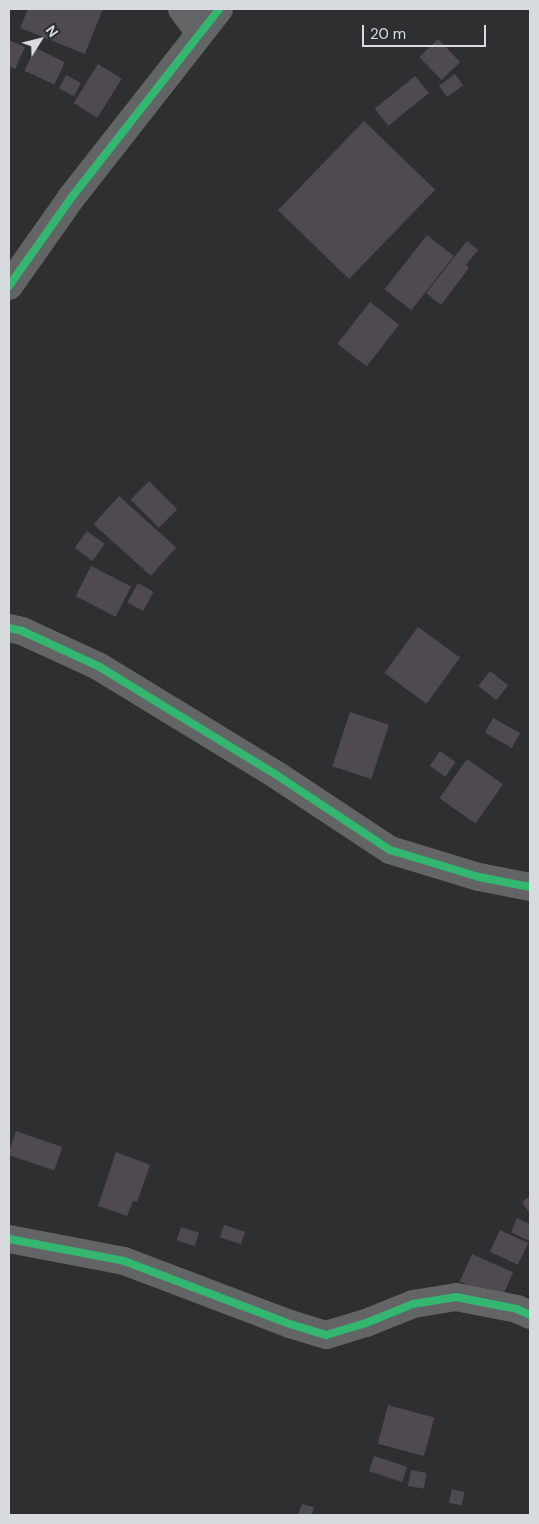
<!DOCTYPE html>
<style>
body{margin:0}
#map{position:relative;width:539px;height:1524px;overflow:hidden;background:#2d2f31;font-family:"DM Sans",sans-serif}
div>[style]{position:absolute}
.building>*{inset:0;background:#4f4950;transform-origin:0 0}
.street>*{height:28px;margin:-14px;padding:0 14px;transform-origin:14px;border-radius:14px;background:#636465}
.cycleway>*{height:8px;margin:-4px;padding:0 4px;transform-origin:4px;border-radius:4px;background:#33b770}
span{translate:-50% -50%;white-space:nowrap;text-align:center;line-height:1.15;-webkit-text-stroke:4px #2b2f33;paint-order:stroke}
.frame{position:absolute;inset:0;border:10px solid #d8dbde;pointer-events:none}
.north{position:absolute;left:15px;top:15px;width:50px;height:50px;-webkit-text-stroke:4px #2b2f33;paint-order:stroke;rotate:54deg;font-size:14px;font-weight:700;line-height:20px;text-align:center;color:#d8dbde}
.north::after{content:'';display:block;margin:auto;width:18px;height:22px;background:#d8dbde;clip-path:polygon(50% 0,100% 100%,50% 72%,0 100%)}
.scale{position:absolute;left:362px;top:25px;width:124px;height:22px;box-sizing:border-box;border:2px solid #d8dbde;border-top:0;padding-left:6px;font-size:15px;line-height:18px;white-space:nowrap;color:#d8dbde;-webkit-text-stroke:4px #2b2f33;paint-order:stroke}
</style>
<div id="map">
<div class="building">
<div style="clip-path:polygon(28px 9px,103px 9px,85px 54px,20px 28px)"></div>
<div style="left:438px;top:39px;width:32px;height:26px;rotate:46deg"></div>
<div style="clip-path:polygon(9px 40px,25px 47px,15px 69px,9px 66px)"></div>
<div style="left:35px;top:48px;width:33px;height:25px;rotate:25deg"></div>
<div style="left:98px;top:64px;width:28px;height:46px;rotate:32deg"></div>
<div style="left:455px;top:74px;width:14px;height:20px;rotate:54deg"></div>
<div style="left:66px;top:75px;width:17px;height:15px;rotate:28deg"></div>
<div style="left:415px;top:76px;width:22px;height:52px;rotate:51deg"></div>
<div style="left:364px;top:121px;width:99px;height:124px;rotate:44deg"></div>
<div style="left:427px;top:235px;width:34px;height:69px;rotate:38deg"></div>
<div style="clip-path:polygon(467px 241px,478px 250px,466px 265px,469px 268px,441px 305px,426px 293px)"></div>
<div style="left:370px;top:302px;width:37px;height:53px;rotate:38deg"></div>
<div style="left:149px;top:481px;width:40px;height:26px;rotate:45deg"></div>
<div style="left:119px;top:496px;width:77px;height:38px;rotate:42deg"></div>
<div style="left:87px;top:531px;width:22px;height:21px;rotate:36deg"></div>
<div style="left:91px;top:566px;width:45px;height:34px;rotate:27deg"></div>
<div style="left:138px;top:583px;width:18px;height:22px;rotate:29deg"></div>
<div style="left:418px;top:627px;width:52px;height:57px;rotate:36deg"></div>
<div style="left:490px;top:671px;width:23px;height:19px;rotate:38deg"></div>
<div style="left:350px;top:712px;width:41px;height:57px;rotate:18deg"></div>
<div style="left:493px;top:718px;width:31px;height:17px;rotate:29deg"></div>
<div style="left:440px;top:751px;width:19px;height:18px;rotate:35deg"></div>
<div style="left:467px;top:759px;width:44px;height:48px;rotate:35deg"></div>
<div style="left:16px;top:1131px;width:49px;height:25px;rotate:19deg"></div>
<div style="clip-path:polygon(116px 1152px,150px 1165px,137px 1202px,133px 1201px,127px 1216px,98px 1206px)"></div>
<div style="clip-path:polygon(530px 1196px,530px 1214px,522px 1202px)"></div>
<div style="clip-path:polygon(517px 1218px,530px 1224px,529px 1241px,511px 1232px)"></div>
<div style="left:224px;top:1225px;width:22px;height:13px;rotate:18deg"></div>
<div style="left:181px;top:1227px;width:19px;height:14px;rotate:18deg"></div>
<div style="left:500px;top:1230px;width:31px;height:24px;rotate:25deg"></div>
<div style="left:472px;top:1254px;width:45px;height:30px;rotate:24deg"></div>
<div style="left:388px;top:1405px;width:48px;height:40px;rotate:15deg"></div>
<div style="left:374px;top:1456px;width:35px;height:16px;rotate:18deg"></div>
<div style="left:411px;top:1470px;width:16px;height:16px;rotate:11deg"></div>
<div style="left:452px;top:1489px;width:13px;height:14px;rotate:13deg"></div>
<div style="clip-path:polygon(302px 1504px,314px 1507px,312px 1515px,298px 1515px)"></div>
</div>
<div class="street">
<div style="left:182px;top:9px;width:30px;rotate:53deg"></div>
<div style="left:9px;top:286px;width:108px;rotate:-54.8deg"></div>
<div style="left:71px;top:198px;width:240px;rotate:-51.9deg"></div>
<div style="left:9px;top:628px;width:13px;rotate:13deg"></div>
<div style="left:22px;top:631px;width:84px;rotate:24.7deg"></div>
<div style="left:98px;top:666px;width:207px;rotate:31.4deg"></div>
<div style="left:275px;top:774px;width:138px;rotate:33.5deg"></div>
<div style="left:390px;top:850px;width:93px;rotate:16.9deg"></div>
<div style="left:479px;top:877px;width:52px;rotate:11.1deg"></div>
<div style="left:9px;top:1239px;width:117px;rotate:10.8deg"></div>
<div style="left:124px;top:1261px;width:178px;rotate:20.8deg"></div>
<div style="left:290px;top:1324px;width:38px;rotate:17deg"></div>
<div style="left:326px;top:1335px;width:42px;rotate:-16.7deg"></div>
<div style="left:366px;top:1323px;width:51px;rotate:-22deg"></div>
<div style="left:413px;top:1304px;width:44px;rotate:-9.2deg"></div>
<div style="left:456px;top:1297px;width:62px;rotate:11.1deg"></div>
<div style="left:517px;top:1309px;width:14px;rotate:25deg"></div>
</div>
<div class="cycleway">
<div style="left:9px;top:286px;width:108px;rotate:-54.8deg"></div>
<div style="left:71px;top:198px;width:240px;rotate:-51.9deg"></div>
<div style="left:9px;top:628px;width:13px;rotate:13deg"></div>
<div style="left:22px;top:631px;width:84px;rotate:24.7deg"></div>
<div style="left:98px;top:666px;width:207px;rotate:31.4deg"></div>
<div style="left:275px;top:774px;width:138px;rotate:33.5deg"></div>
<div style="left:390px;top:850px;width:93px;rotate:16.9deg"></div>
<div style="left:479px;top:877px;width:52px;rotate:11.1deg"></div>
<div style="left:9px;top:1239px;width:117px;rotate:10.8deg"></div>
<div style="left:124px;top:1261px;width:178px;rotate:20.8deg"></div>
<div style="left:290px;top:1324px;width:38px;rotate:17deg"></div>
<div style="left:326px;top:1335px;width:42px;rotate:-16.7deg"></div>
<div style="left:366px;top:1323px;width:51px;rotate:-22deg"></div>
<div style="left:413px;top:1304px;width:44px;rotate:-9.2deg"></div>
<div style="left:456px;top:1297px;width:62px;rotate:11.1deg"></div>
<div style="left:517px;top:1309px;width:14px;rotate:25deg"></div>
</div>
<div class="frame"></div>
<div class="north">N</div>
<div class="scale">20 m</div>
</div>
